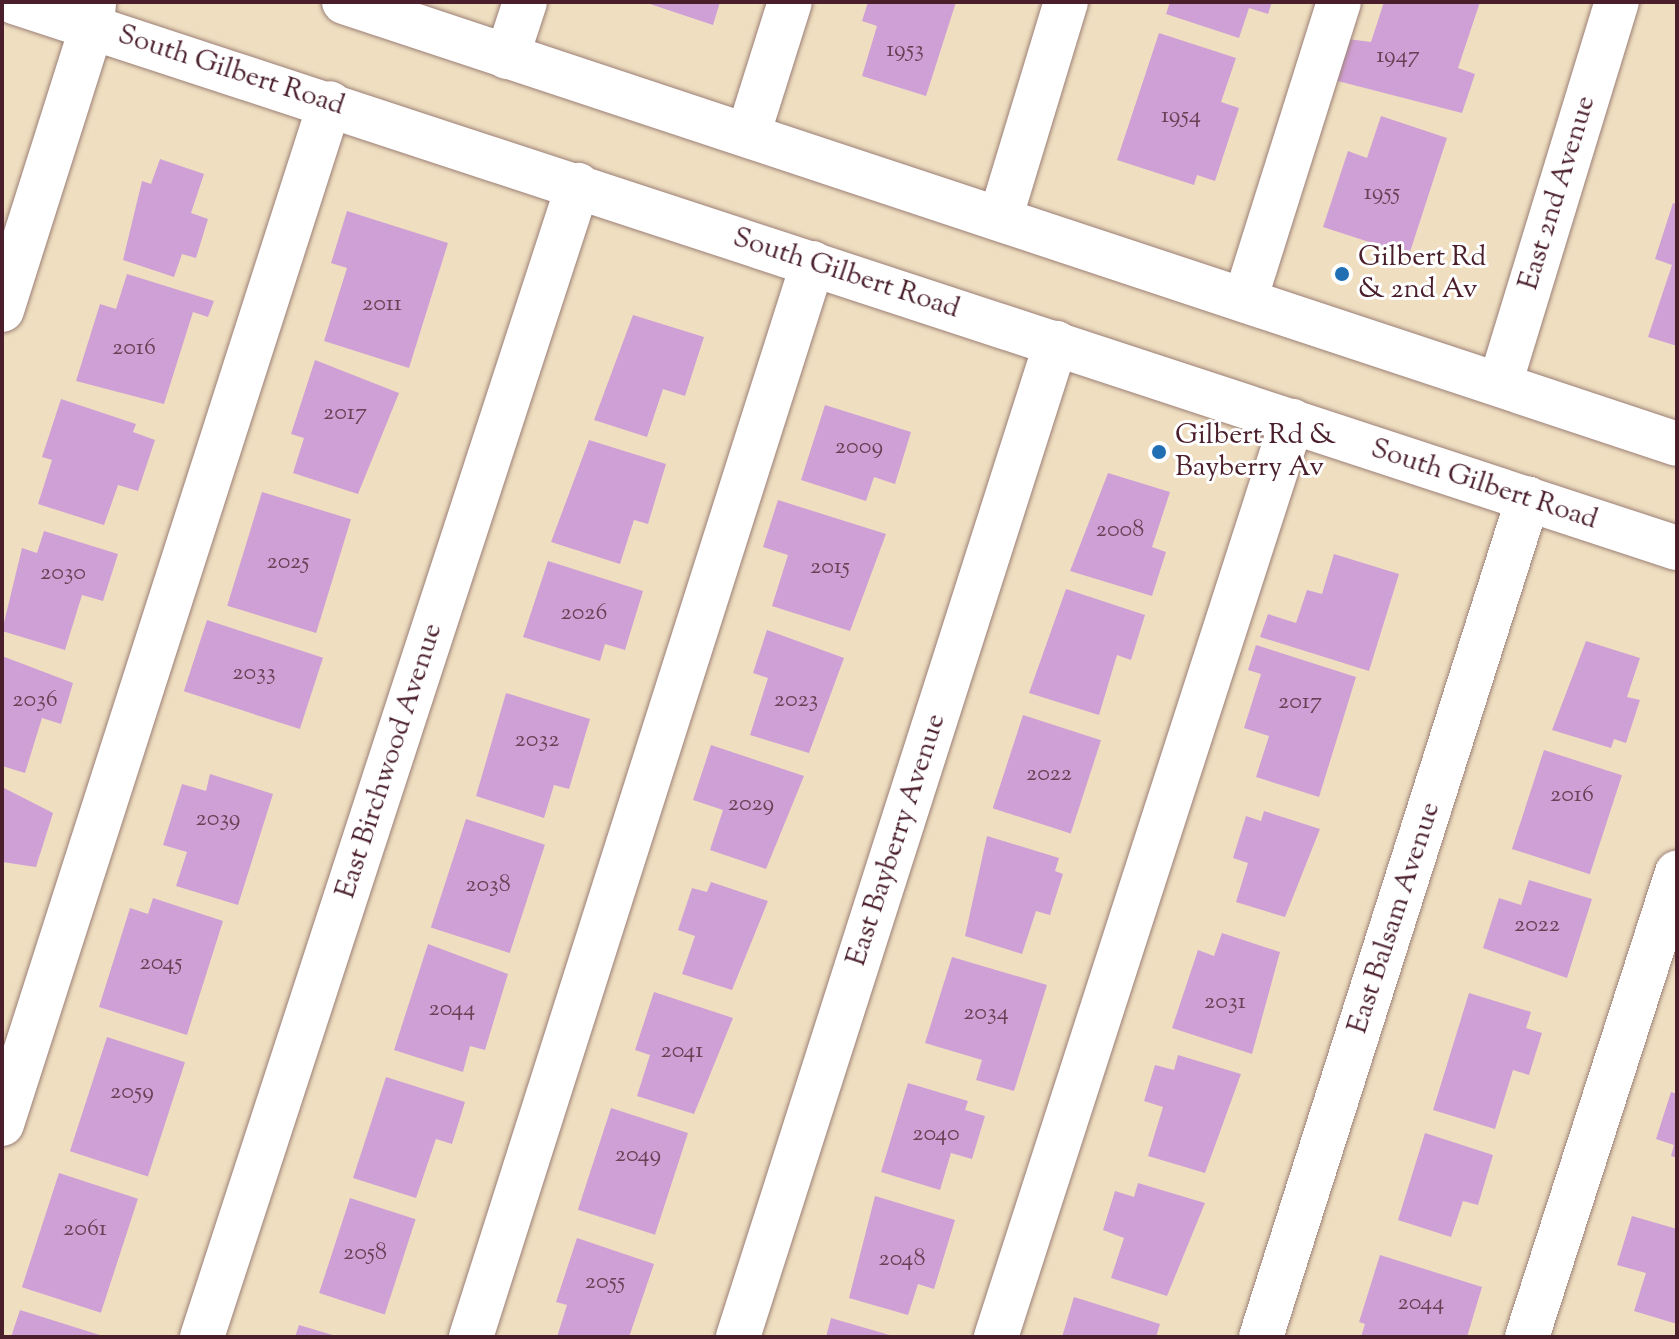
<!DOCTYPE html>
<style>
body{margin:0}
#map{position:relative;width:1679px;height:1339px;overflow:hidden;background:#efdfc0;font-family:"Sorts Mill Goudy",serif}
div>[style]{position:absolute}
.building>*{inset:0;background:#cfa0d5;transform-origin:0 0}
.roads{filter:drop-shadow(0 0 2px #9c7f76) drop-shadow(0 0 2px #9c7f76)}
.minor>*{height:44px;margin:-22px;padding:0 22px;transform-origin:22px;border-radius:22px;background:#fff}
.major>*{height:44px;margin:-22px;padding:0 22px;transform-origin:22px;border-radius:22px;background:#fff}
.dots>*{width:22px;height:22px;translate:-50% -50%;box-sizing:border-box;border:4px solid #fff;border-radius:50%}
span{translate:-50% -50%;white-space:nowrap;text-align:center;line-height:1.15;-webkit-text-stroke:6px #fff;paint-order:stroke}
.number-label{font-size:24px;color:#6b3f56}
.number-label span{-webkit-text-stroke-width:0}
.street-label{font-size:28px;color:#4a1f2b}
.poi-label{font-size:28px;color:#4a1f2b}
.left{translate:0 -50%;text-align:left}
.frame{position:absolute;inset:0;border:4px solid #4a1f2b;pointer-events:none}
</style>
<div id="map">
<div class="building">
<div style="clip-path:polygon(644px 2px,720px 2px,713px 25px)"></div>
<div style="clip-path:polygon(868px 2px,956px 2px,926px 96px,862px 76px,877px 26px,862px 21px)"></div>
<div style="clip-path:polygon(1170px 2px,1272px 2px,1268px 14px,1249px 8px,1239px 38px,1166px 14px)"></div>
<div style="clip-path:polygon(1384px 2px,1480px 2px,1458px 68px,1475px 74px,1462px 113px,1326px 78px,1340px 38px,1371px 42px)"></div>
<div style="clip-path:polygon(1159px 33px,1236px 58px,1221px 102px,1239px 108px,1215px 181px,1197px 175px,1194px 185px,1117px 160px)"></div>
<div style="clip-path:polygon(1381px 116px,1447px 138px,1409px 255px,1323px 227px,1348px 151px,1367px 158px)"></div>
<div style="clip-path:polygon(160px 159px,204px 174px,191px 213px,208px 219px,196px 258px,182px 254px,174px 277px,123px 260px,142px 181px,151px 184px)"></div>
<div style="clip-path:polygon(1673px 203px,1677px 204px,1677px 346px,1648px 337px,1672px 265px,1655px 259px)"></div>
<div style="clip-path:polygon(347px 211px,448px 243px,409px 368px,324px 341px,347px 268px,331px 263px)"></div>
<div style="clip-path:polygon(127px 274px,214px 301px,208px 317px,193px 312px,164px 404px,76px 381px,100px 304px,116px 309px)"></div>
<div style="clip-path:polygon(633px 315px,704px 337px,685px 396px,663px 389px,647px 437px,594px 420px)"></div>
<div style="clip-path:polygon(315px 360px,399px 393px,358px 494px,293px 473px,304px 438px,291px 434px)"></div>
<div style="clip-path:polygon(61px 399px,136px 424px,133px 432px,155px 440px,138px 491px,118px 485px,104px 525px,38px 504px,52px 460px,42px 457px)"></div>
<div style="clip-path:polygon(825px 405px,911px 432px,895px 484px,874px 477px,866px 501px,801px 480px)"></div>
<div style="clip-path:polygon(589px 440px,666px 464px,648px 524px,634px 520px,620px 564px,551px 542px)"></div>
<div style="clip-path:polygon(1108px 473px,1170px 492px,1152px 547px,1166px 552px,1152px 596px,1070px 571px)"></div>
<div style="left:262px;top:492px;width:93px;height:119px;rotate:17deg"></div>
<div style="clip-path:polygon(778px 500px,886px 534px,850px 631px,772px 606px,788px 555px,763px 547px)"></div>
<div style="clip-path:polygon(44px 531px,118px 554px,103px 601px,82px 595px,65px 650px,2px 631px,22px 548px,37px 553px)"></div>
<div style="clip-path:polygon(1334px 554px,1399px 574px,1369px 671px,1260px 637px,1268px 614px,1296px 623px,1307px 590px,1322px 594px)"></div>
<div style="clip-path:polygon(548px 561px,643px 591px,625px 650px,605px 644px,600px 661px,523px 637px)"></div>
<div style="clip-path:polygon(1066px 589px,1145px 615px,1131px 660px,1117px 655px,1099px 715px,1029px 693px)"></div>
<div style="left:207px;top:620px;width:122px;height:75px;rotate:18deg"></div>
<div style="clip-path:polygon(767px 630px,844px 658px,809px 753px,750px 735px,768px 678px,753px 673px)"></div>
<div style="clip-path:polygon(1586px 641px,1640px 658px,1627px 697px,1640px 700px,1626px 743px,1614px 739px,1611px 748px,1552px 730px)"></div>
<div style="clip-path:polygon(1256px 645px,1356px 677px,1319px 797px,1256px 777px,1269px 736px,1244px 728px,1261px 674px,1248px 670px)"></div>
<div style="clip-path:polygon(2px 656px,73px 683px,61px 724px,42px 718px,25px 773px,2px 766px)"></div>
<div style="clip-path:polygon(506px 693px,590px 719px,569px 789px,554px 785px,544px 818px,476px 796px)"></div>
<div style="left:1023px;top:715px;width:82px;height:98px;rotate:18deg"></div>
<div style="clip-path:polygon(711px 745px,804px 776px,766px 869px,710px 850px,723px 810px,693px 800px)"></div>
<div style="left:1544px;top:750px;width:82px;height:104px;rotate:18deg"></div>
<div style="clip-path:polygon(210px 774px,273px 794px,238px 905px,176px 886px,187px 852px,163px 845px,182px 784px,206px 791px)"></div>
<div style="clip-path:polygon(2px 787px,53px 813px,36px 867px,2px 862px)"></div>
<div style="clip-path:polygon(1264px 811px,1320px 829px,1285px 917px,1236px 902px,1248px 863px,1233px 858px,1246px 816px,1261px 821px)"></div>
<div style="left:466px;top:819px;width:83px;height:114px;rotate:18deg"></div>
<div style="clip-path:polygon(987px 836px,1059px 858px,1055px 871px,1063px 874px,1050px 915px,1036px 911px,1022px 954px,965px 936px)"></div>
<div style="clip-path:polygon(1529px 880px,1592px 899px,1567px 978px,1483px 948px,1499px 898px,1521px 905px)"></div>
<div style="clip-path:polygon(711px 882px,768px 901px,732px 990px,682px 974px,695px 936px,678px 930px,692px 888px,707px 892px)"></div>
<div style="clip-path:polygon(153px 898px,223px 921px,187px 1035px,99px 1007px,130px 908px,148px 914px)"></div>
<div style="clip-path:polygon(1222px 933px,1280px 952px,1252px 1054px,1172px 1028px,1198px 950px,1214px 956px)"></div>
<div style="clip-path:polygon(428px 944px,508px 974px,485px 1050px,470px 1046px,463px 1072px,394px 1050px)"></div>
<div style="clip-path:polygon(952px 957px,1047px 985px,1014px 1091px,976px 1080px,982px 1060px,925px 1043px)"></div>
<div style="clip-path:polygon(654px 992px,733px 1018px,694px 1114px,637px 1096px,650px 1055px,635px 1050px)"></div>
<div style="clip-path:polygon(1469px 993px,1531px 1012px,1526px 1028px,1542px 1033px,1529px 1075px,1513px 1070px,1495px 1129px,1433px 1110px)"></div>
<div style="left:107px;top:1037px;width:82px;height:120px;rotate:18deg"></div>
<div style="clip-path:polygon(1178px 1055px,1241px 1074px,1205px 1173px,1148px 1156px,1163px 1107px,1144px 1101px,1155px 1065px,1174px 1070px)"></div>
<div style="clip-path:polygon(386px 1077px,465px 1102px,452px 1144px,436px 1139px,416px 1198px,353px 1178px)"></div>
<div style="clip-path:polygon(908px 1083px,968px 1101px,965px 1110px,985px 1116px,972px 1159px,951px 1153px,940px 1190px,881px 1172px)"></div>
<div style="clip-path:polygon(1671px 1092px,1677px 1094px,1677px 1158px,1671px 1156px,1674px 1145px,1656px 1139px)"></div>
<div style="left:611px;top:1108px;width:81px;height:107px;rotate:18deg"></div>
<div style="clip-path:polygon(1425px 1133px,1493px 1155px,1478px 1205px,1463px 1201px,1451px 1237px,1398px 1220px)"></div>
<div style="left:59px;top:1173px;width:83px;height:120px;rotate:18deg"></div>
<div style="clip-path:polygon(1138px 1183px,1205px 1203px,1167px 1296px,1111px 1278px,1124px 1238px,1103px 1230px,1115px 1191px,1134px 1197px)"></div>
<div style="clip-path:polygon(875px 1196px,955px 1220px,934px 1289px,918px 1284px,908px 1315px,849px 1298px)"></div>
<div style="left:350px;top:1198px;width:69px;height:100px;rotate:18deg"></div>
<div style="clip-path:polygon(1632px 1216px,1677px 1229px,1677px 1324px,1634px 1311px,1646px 1273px,1617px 1265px)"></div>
<div style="clip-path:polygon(577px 1238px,654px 1264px,629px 1337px,557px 1337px,567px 1305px,556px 1302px)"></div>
<div style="clip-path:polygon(1380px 1255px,1482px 1287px,1467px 1337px,1361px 1337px,1365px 1324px,1359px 1322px)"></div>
<div style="clip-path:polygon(1074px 1297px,1160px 1324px,1156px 1337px,1062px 1337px)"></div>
<div style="clip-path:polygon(20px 1310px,103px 1336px,103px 1337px,11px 1337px)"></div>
<div style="clip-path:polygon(831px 1318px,893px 1336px,893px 1337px,826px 1337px)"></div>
<div style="clip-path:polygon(299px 1325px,336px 1336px,336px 1337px,295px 1337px)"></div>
</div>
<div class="roads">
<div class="minor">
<div style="left:507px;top:57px;width:58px;rotate:-71.9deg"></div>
<div style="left:748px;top:135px;width:139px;rotate:-72.5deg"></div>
<div style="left:1000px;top:219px;width:227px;rotate:-73.1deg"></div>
<div style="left:1245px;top:300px;width:312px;rotate:-72.5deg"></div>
<div style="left:2px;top:310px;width:298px;rotate:-72.4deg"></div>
<div style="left:92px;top:26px;width:24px;rotate:-85deg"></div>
<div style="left:1500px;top:384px;width:400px;rotate:-73deg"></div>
<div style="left:2px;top:1124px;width:1072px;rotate:-72.19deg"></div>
<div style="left:202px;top:1337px;width:1212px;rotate:-71.92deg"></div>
<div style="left:471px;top:1337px;width:1127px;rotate:-72.34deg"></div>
<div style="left:738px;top:1337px;width:1044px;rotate:-72.26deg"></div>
<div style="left:996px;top:1337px;width:963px;rotate:-72.09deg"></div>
<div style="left:1261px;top:1337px;width:880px;rotate:-72.33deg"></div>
<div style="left:1527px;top:1337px;width:488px;rotate:-72.1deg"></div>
</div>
<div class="major">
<div style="left:14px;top:2px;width:1750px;rotate:18.18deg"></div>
<div style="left:344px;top:2px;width:1404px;rotate:18.34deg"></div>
</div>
</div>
<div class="dots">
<div style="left:1342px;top:274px;background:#1f6fb2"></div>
<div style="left:1159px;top:452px;background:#1f6fb2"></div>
</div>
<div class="number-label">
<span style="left:905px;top:51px">1953</span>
<span style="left:1398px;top:57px">1947</span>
<span style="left:1181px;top:117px">1954</span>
<span style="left:1382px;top:194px">1955</span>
<span style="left:382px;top:305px">2011</span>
<span style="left:134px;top:349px">2016</span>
<span style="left:345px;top:414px">2017</span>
<span style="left:859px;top:448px">2009</span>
<span style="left:1120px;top:531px">2008</span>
<span style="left:288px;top:563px">2025</span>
<span style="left:830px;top:568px">2015</span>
<span style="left:63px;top:574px">2030</span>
<span style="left:584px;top:614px">2026</span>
<span style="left:254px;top:674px">2033</span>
<span style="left:35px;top:701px">2036</span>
<span style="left:796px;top:701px">2023</span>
<span style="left:1300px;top:703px">2017</span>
<span style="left:537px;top:741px">2032</span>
<span style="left:1049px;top:775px">2022</span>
<span style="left:1572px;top:796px">2016</span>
<span style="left:751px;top:805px">2029</span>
<span style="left:218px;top:820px">2039</span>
<span style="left:488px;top:886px">2038</span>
<span style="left:1537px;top:926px">2022</span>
<span style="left:161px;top:964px">2045</span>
<span style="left:1225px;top:1003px">2031</span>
<span style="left:452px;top:1010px">2044</span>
<span style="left:986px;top:1014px">2034</span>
<span style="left:682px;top:1052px">2041</span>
<span style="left:132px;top:1093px">2059</span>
<span style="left:936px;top:1135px">2040</span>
<span style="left:638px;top:1156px">2049</span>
<span style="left:85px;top:1230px">2061</span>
<span style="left:365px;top:1254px">2058</span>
<span style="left:902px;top:1260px">2048</span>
<span style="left:605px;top:1283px">2055</span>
<span style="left:1421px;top:1304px">2044</span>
</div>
<div class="street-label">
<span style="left:231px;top:71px;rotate:18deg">South Gilbert Road</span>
<span style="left:1558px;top:193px;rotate:-73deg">East 2nd Avenue</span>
<span style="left:846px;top:274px;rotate:18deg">South Gilbert Road</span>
<span style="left:1484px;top:485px;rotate:18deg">South Gilbert Road</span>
<span style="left:390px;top:761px;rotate:-72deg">East Birchwood Avenue</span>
<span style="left:897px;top:840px;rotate:-72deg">East Bayberry Avenue</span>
<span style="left:1395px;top:918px;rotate:-72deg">East Balsam Avenue</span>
</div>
<div class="poi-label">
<span class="left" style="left:1358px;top:274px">Gilbert Rd<br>&amp; 2nd Av</span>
<span class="left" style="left:1175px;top:452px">Gilbert Rd &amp;<br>Bayberry Av</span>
</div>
<div class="frame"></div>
</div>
